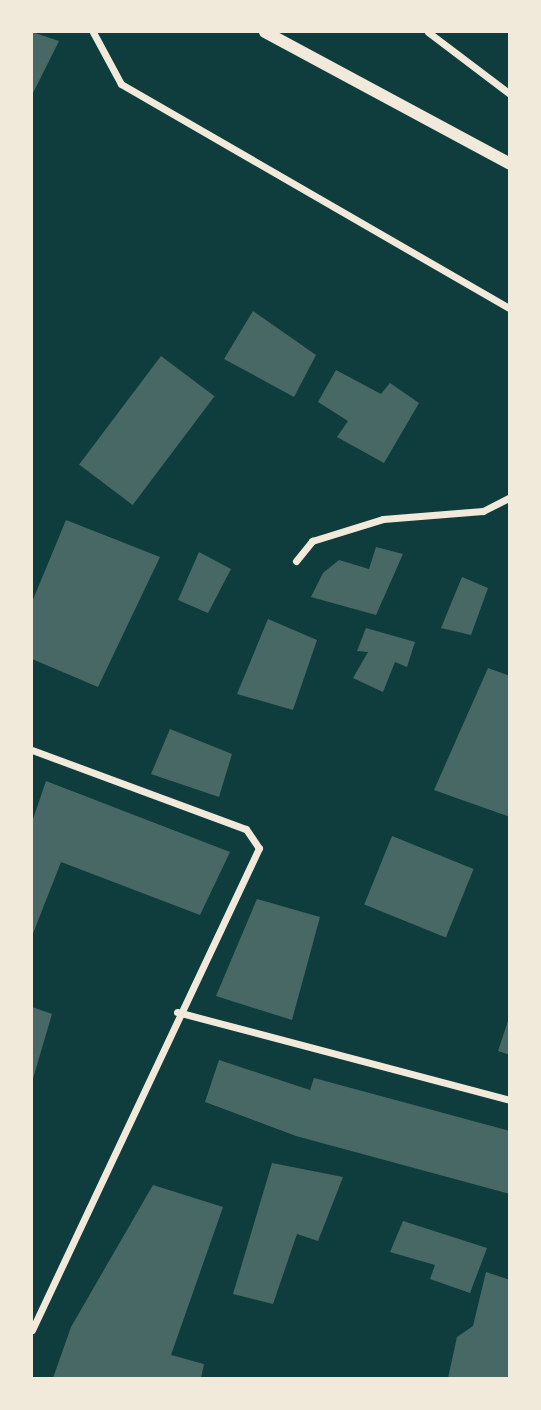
<!DOCTYPE html>
<style>
body{margin:0}
#map{position:relative;width:541px;height:1410px;overflow:hidden;background:#0f3d3e;font-family:Figtree,sans-serif}
div>[style]{position:absolute}
.building>*{inset:0;background:#486865;transform-origin:0 0}
.minor>*{height:7px;margin:-3.5px;padding:0 3.5px;transform-origin:3.5px;border-radius:3.5px;background:#f1e9da}
.tertiary>*{height:12px;margin:-6px;padding:0 6px;transform-origin:6px;border-radius:6px;background:#f1e9da}
span{translate:-50% -50%;white-space:nowrap;text-align:center;line-height:1.15;-webkit-text-stroke:7px #f1e9da;paint-order:stroke}
.frame{position:absolute;inset:0;border:33px solid #f1e9da;pointer-events:none}
</style>
<div id="map">
<div class="building">
<div style="clip-path:polygon(32px 32px,59px 41px,32px 95px)"></div>
<div style="clip-path:polygon(253px 311px,316px 355px,294px 397px,224px 359px)"></div>
<div style="left:161px;top:356px;width:67px;height:136px;rotate:37deg"></div>
<div style="clip-path:polygon(336px 370px,381px 394px,390px 383px,419px 403px,384px 463px,337px 437px,348px 421px,318px 402px)"></div>
<div style="clip-path:polygon(66px 520px,160px 557px,98px 687px,32px 659px,32px 602px)"></div>
<div style="clip-path:polygon(376px 547px,403px 554px,376px 615px,311px 597px,323px 573px,339px 560px,369px 569px)"></div>
<div style="clip-path:polygon(199px 552px,231px 569px,208px 613px,178px 600px)"></div>
<div style="clip-path:polygon(462px 577px,488px 588px,471px 635px,441px 628px)"></div>
<div style="clip-path:polygon(268px 619px,317px 640px,293px 710px,237px 694px)"></div>
<div style="clip-path:polygon(366px 628px,415px 642px,407px 667px,395px 662px,383px 692px,353px 678px,368px 652px,357px 651px)"></div>
<div style="clip-path:polygon(488px 668px,510px 676px,510px 817px,434px 790px)"></div>
<div style="clip-path:polygon(170px 729px,232px 754px,219px 797px,151px 774px)"></div>
<div style="clip-path:polygon(46px 781px,230px 852px,200px 915px,61px 862px,32px 936px,32px 822px)"></div>
<div style="left:392px;top:836px;width:88px;height:74px;rotate:22deg"></div>
<div style="clip-path:polygon(257px 899px,320px 917px,292px 1020px,216px 996px)"></div>
<div style="clip-path:polygon(32px 1007px,52px 1014px,32px 1082px)"></div>
<div style="clip-path:polygon(509px 1018px,510px 1018px,510px 1055px,498px 1051px)"></div>
<div style="clip-path:polygon(219px 1060px,310px 1090px,314px 1078px,510px 1131px,510px 1194px,296px 1136px,205px 1102px)"></div>
<div style="clip-path:polygon(272px 1163px,343px 1177px,318px 1241px,297px 1234px,273px 1304px,233px 1294px)"></div>
<div style="clip-path:polygon(153px 1185px,223px 1207px,171px 1355px,204px 1364px,201px 1378px,53px 1378px,71px 1327px)"></div>
<div style="clip-path:polygon(403px 1221px,487px 1248px,470px 1293px,430px 1279px,435px 1265px,390px 1252px)"></div>
<div style="clip-path:polygon(486px 1272px,510px 1280px,510px 1378px,448px 1378px,457px 1337px,473px 1326px)"></div>
</div>
<div class="minor">
<div style="left:93px;top:32px;width:59px;rotate:61.7deg"></div>
<div style="left:121px;top:84px;width:449px;rotate:30deg"></div>
<div style="left:428px;top:32px;width:103px;rotate:37.1deg"></div>
<div style="left:296px;top:561px;width:26px;rotate:-51deg"></div>
<div style="left:312px;top:541px;width:74px;rotate:-17.2deg"></div>
<div style="left:383px;top:519px;width:100px;rotate:-4.6deg"></div>
<div style="left:483px;top:511px;width:30px;rotate:-27deg"></div>
<div style="left:32px;top:750px;width:228px;rotate:20.3deg"></div>
<div style="left:246px;top:829px;width:23px;rotate:56deg"></div>
<div style="left:259px;top:848px;width:533px;rotate:115.22deg"></div>
<div style="left:177px;top:1012px;width:344px;rotate:14.8deg"></div>
</div>
<div class="tertiary">
<div style="left:265px;top:32px;width:278px;rotate:28.3deg"></div>
</div>
<div class="frame"></div>
</div>
